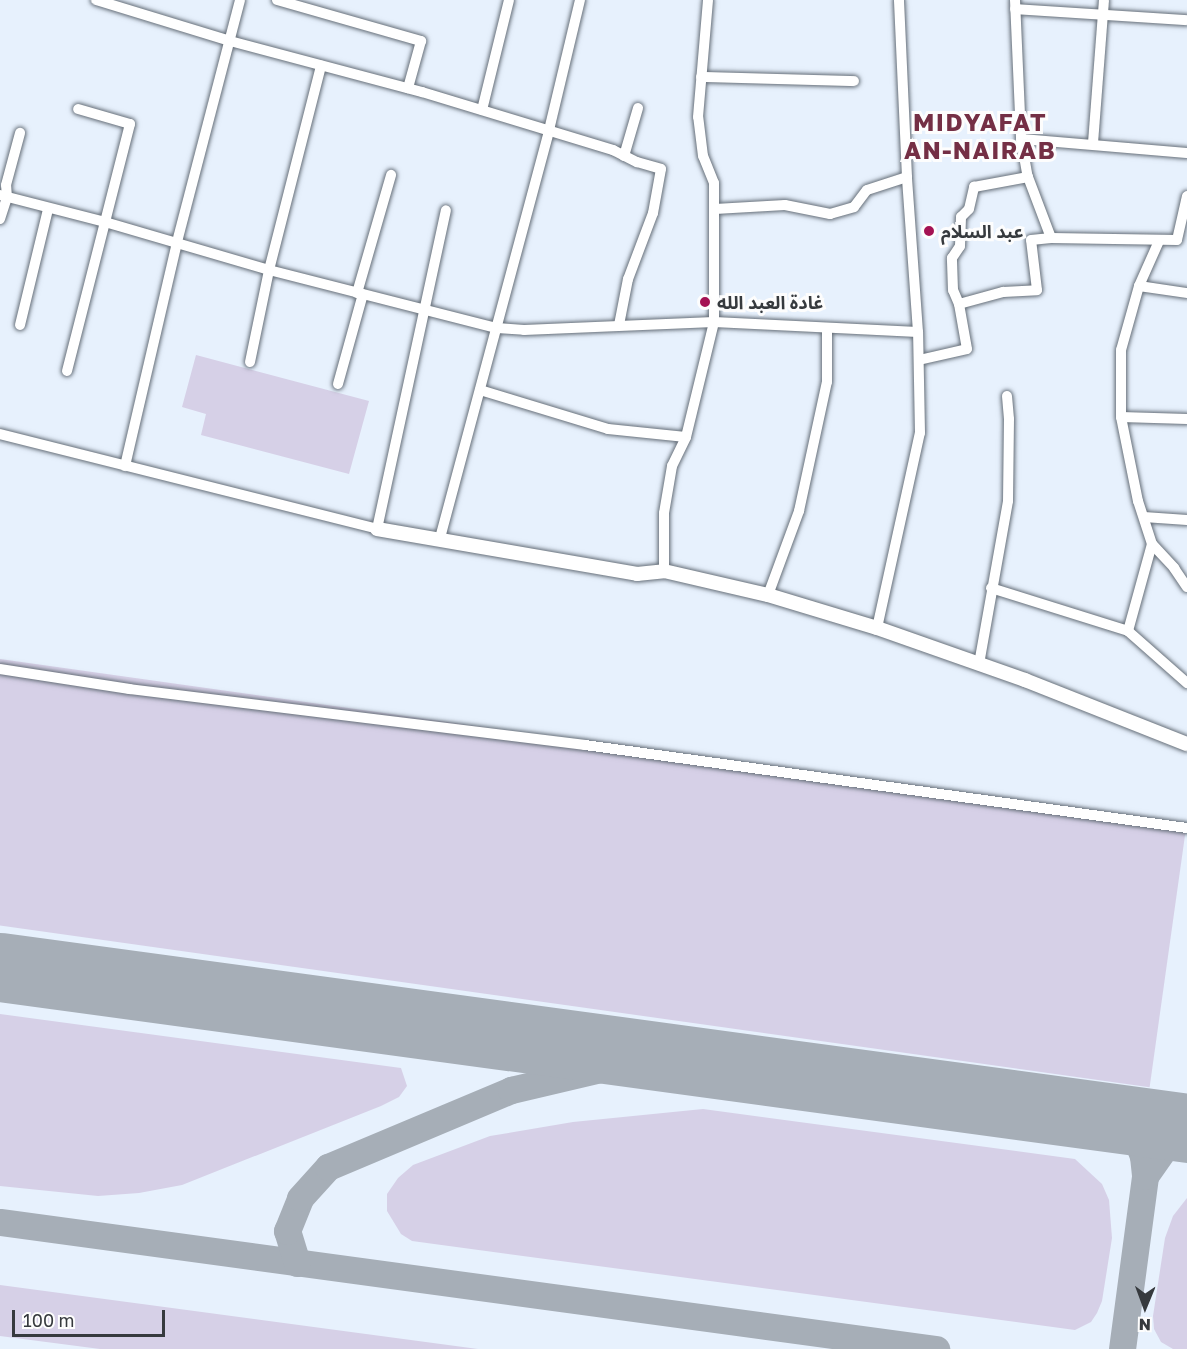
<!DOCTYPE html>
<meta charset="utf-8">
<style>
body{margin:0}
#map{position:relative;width:1187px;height:1349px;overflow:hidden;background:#e7f1fd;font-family:"Golos Text","Noto Sans Arabic",sans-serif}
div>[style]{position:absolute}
.green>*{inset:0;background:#d6d0e7;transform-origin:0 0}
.taxiway>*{height:27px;margin:-13.5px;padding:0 13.5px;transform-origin:13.5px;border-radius:13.5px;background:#a6aeb7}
.runway>*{height:69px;margin:-34.5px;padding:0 34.5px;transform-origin:34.5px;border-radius:34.5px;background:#a6aeb7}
.roads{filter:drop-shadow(0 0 2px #666f79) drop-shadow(0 0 2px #666f79)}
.minor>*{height:10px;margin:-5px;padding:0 5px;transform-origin:5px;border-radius:5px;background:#fff}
.tertiary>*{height:14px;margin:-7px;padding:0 7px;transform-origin:7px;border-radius:7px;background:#fff}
.dots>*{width:16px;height:16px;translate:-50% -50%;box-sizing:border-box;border:3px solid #fdfdfd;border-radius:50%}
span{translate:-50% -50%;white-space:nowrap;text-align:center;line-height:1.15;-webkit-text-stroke:6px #fdfdfd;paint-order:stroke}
.poi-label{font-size:18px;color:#363a3e;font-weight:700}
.left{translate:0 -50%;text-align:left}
.district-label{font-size:24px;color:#742f45;font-weight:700;letter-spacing:1.5px}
.north{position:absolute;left:1115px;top:1277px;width:60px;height:60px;-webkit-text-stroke:4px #fdfdfd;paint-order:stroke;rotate:181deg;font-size:16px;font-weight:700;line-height:24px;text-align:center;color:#363a3e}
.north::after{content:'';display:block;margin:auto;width:21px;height:27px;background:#363a3e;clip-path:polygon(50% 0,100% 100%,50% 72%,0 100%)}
.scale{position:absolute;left:12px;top:1310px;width:153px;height:27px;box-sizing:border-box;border:3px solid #363a3e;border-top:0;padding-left:8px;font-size:18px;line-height:21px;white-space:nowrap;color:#363a3e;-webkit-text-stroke:4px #fdfdfd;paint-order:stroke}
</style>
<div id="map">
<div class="green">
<div style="clip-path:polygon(196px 355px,369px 401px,349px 474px,201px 435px,206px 414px,182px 407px)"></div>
<div style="left:0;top:659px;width:1198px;height:264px;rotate:8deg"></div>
<div style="clip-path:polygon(0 1014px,401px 1068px,407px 1086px,399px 1097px,381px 1106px,182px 1185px,139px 1193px,98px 1196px,0 1186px)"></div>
<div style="clip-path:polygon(703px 1109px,1075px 1159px,1102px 1184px,1109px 1200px,1112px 1238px,1102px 1301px,1097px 1313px,1091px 1322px,1075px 1330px,412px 1241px,401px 1234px,387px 1211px,387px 1194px,398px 1178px,413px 1165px,490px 1136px,573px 1122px)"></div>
<div style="clip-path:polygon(1187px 1198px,1187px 1349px,1173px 1349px,1161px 1342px,1154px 1329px,1153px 1316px,1165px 1238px,1173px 1216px)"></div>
<div style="clip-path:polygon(0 1285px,478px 1349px,100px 1349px,0 1336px)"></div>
</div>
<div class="taxiway">
<div style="left:1113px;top:1118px;width:35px;rotate:45deg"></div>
<div style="left:1138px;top:1143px;width:14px;rotate:69deg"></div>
<div style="left:1143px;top:1156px;width:20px;rotate:84deg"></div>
<div style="left:0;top:1222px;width:945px;rotate:7.73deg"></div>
<div style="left:297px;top:1263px;width:34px;rotate:-107deg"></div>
<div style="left:287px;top:1231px;width:35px;rotate:-68deg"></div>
<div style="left:300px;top:1198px;width:42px;rotate:-47.9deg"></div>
<div style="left:328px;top:1167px;width:199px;rotate:-22.8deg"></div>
<div style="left:511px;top:1090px;width:97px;rotate:-13.2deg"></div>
<div style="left:605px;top:1068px;width:74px;rotate:-7deg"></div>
<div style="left:1122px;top:1349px;width:175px;rotate:-82.4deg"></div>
<div style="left:1145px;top:1176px;width:37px;rotate:-55deg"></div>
<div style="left:1166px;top:1146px;width:24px;rotate:-30deg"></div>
</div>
<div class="runway">
<div style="left:0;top:967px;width:1198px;rotate:7.72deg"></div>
</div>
<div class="roads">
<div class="minor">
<div style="left:96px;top:0;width:140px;rotate:17deg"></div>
<div style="left:230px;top:41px;width:199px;rotate:14.9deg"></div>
<div style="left:422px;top:92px;width:200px;rotate:16.9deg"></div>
<div style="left:613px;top:150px;width:27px;rotate:27deg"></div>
<div style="left:637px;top:162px;width:25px;rotate:16deg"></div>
<div style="left:661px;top:169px;width:45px;rotate:100.3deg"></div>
<div style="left:653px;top:213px;width:71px;rotate:110.7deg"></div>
<div style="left:628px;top:279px;width:47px;rotate:101.1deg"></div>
<div style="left:277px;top:0;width:150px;rotate:15.9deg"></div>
<div style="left:421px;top:41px;width:49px;rotate:105.5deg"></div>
<div style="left:1015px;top:0;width:139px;rotate:87.5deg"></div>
<div style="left:1021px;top:139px;width:39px;rotate:80deg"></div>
<div style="left:1028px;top:177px;width:65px;rotate:69.3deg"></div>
<div style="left:1015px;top:9px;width:172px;rotate:3.7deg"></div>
<div style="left:701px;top:77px;width:153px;rotate:1.5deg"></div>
<div style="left:482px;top:110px;width:113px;rotate:-76.2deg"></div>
<div style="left:1021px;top:139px;width:167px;rotate:4.8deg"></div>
<div style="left:1093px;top:143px;width:143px;rotate:-85.6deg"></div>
<div style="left:624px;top:156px;width:50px;rotate:-73.7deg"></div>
<div style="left:0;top:195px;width:108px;rotate:14.4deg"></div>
<div style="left:105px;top:222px;width:171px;rotate:16.3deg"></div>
<div style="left:269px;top:270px;width:235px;rotate:14.3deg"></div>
<div style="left:497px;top:328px;width:27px;rotate:4deg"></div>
<div style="left:524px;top:330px;width:190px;rotate:-2.4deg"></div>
<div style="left:714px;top:322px;width:204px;rotate:2.8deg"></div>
<div style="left:715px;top:209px;width:70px;rotate:-3.3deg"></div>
<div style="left:785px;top:205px;width:46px;rotate:11.3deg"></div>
<div style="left:830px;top:214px;width:25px;rotate:-16deg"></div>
<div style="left:854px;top:207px;width:21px;rotate:-53deg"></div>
<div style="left:867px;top:190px;width:42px;rotate:-18deg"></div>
<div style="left:0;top:219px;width:22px;rotate:-72deg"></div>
<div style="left:7px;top:198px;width:13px;rotate:-94deg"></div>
<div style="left:6px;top:185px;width:54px;rotate:-74.9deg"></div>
<div style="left:1159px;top:241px;width:49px;rotate:114deg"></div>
<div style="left:1139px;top:286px;width:66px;rotate:105.7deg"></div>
<div style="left:1121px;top:350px;width:67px;rotate:90deg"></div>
<div style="left:1121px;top:417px;width:86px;rotate:78.6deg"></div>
<div style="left:1138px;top:501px;width:45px;rotate:72deg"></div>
<div style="left:1152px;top:544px;width:33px;rotate:47deg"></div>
<div style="left:1174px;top:568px;width:23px;rotate:56deg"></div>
<div style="left:1139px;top:286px;width:49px;rotate:8.3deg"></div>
<div style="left:357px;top:293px;width:123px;rotate:-73.9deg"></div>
<div style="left:959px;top:304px;width:46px;rotate:-15.3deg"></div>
<div style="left:1003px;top:292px;width:34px;rotate:-3deg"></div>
<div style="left:1037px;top:290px;width:50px;rotate:-96.8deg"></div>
<div style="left:1031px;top:240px;width:20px;rotate:-6deg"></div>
<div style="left:1051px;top:238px;width:126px;rotate:0.9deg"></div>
<div style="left:1177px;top:240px;width:45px;rotate:-77.2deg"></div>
<div style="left:20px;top:325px;width:119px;rotate:-76.4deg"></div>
<div style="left:919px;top:360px;width:49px;rotate:-12.9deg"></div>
<div style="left:967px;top:349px;width:46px;rotate:-100.1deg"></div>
<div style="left:959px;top:304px;width:15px;rotate:-113deg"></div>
<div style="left:953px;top:290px;width:32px;rotate:-92deg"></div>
<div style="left:952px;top:258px;width:14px;rotate:-56deg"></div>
<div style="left:960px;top:246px;width:29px;rotate:-88deg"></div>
<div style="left:961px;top:217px;width:11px;rotate:-45deg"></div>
<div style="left:969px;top:209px;width:23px;rotate:-77deg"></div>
<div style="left:974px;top:187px;width:55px;rotate:-10.5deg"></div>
<div style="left:250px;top:362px;width:94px;rotate:-78.3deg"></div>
<div style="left:269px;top:270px;width:211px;rotate:-75.7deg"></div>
<div style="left:67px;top:371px;width:255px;rotate:-75.7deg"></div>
<div style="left:130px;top:124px;width:54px;rotate:-163.9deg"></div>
<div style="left:338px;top:384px;width:93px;rotate:-74.5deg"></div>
<div style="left:480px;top:390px;width:134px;rotate:16.9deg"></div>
<div style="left:608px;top:429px;width:78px;rotate:5.9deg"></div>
<div style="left:1121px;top:417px;width:66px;rotate:1.7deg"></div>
<div style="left:0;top:434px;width:389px;rotate:14.1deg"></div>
<div style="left:377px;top:529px;width:326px;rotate:-77.8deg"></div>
<div style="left:125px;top:466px;width:230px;rotate:-76.9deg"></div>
<div style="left:177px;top:242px;width:250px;rotate:-75.4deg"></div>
<div style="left:1144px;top:517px;width:43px;rotate:4deg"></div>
<div style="left:440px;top:538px;width:422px;rotate:-75deg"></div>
<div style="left:549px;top:130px;width:134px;rotate:-76.6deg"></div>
<div style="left:664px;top:571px;width:58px;rotate:-90deg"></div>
<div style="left:664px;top:513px;width:48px;rotate:-80.3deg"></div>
<div style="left:672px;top:466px;width:32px;rotate:-64deg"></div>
<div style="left:686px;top:437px;width:118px;rotate:-76.3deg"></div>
<div style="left:714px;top:322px;width:139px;rotate:-90deg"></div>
<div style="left:714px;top:183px;width:29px;rotate:-112deg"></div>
<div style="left:703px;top:156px;width:39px;rotate:-97deg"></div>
<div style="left:698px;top:117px;width:117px;rotate:-85.1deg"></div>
<div style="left:991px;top:588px;width:144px;rotate:17.4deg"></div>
<div style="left:1128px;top:631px;width:79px;rotate:41.4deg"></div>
<div style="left:768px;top:595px;width:90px;rotate:-69.7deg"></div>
<div style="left:799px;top:511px;width:132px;rotate:-77.8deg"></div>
<div style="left:827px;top:382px;width:54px;rotate:-90deg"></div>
<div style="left:877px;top:628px;width:200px;rotate:-77.6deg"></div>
<div style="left:920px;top:433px;width:101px;rotate:-91.1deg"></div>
<div style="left:918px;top:332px;width:155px;rotate:-94.1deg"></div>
<div style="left:907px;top:177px;width:177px;rotate:-92.6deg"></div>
<div style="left:1128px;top:631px;width:90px;rotate:-74.6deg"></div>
<div style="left:979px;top:664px;width:166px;rotate:-79.9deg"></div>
<div style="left:1008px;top:501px;width:82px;rotate:-89.3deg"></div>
<div style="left:1009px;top:419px;width:23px;rotate:-95deg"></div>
<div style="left:0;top:669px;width:131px;rotate:8.8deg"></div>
<div style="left:129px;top:689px;width:459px;rotate:7deg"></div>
<div style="left:585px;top:745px;width:608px;rotate:7.85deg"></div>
</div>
<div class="tertiary">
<div style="left:377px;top:529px;width:264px;rotate:9.8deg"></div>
<div style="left:637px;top:574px;width:27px;rotate:-6deg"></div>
<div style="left:664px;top:571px;width:107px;rotate:13deg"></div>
<div style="left:768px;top:595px;width:114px;rotate:16.8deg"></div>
<div style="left:877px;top:628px;width:157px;rotate:19.4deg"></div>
<div style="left:1025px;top:680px;width:174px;rotate:21.6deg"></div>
</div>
</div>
<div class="dots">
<div style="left:929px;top:231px;background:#a41253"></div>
<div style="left:705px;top:302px;background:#a41253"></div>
</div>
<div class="poi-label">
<span class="left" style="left:941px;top:231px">عبد السلام</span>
<span class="left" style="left:717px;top:302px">غادة العبد الله</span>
</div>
<div class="district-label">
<span style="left:980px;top:136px">MIDYAFAT<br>AN-NAIRAB</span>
</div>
<div class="north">N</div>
<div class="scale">100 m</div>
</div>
